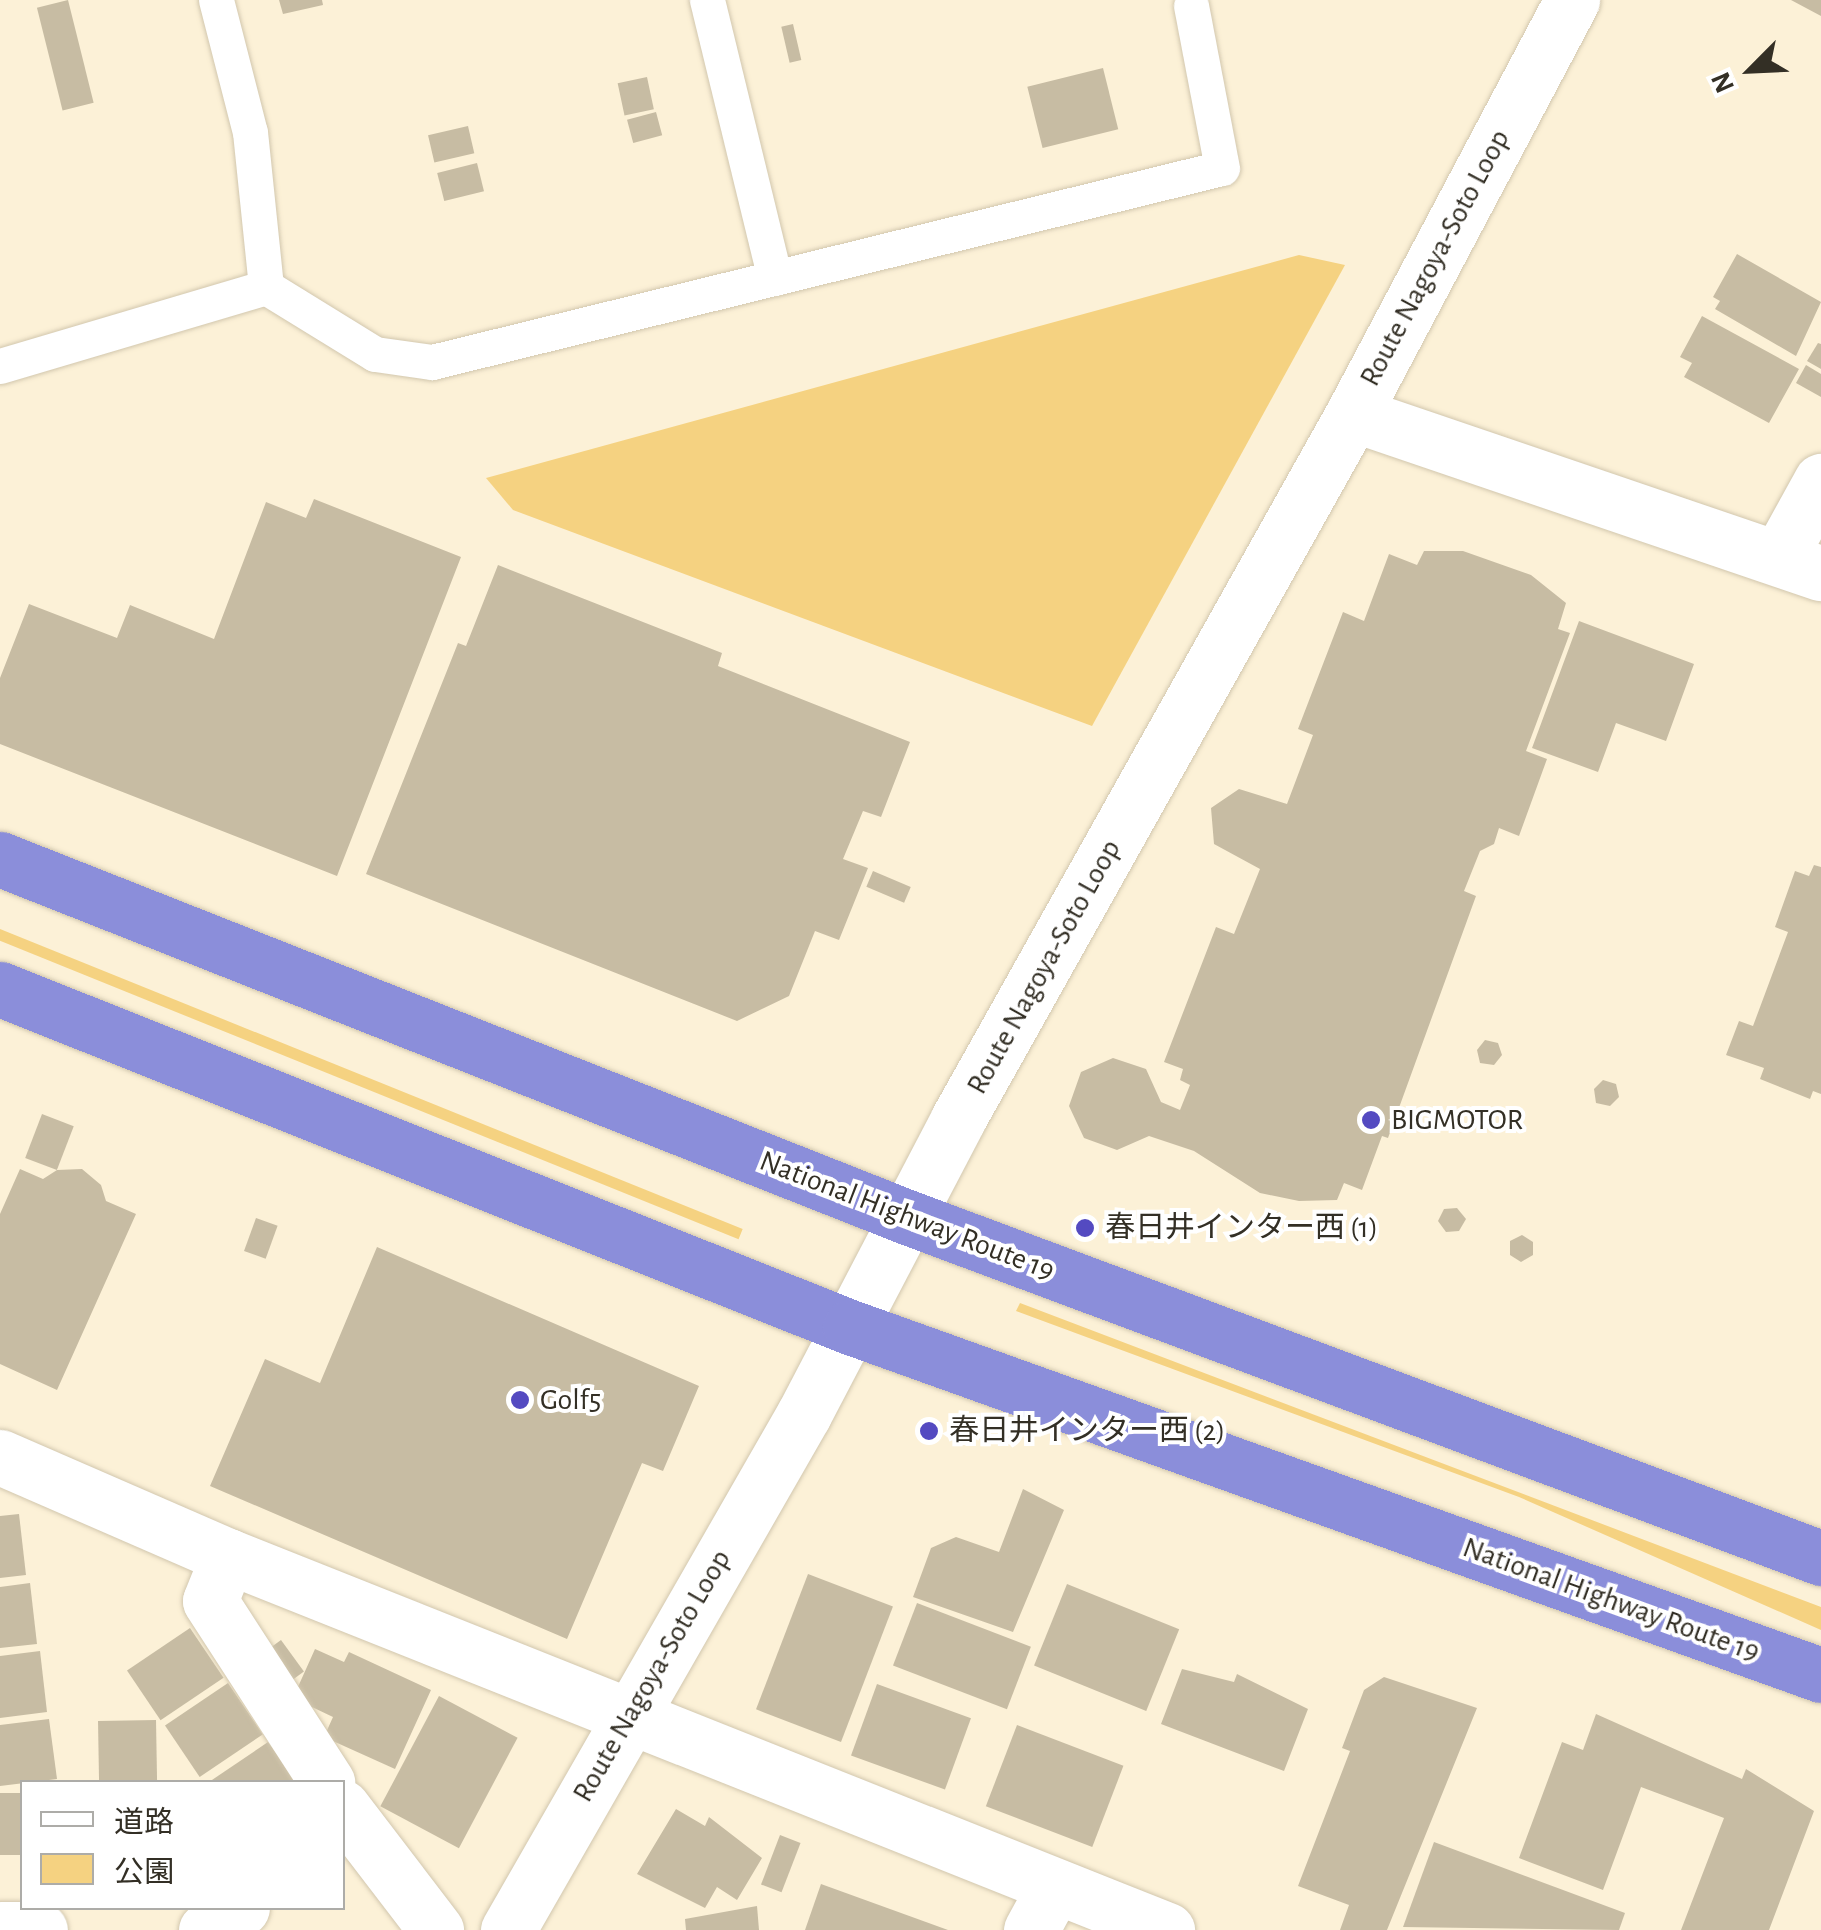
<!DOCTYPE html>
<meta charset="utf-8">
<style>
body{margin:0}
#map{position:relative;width:1821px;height:1930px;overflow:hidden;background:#fcf1d7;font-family:"Alegreya Sans","Noto Sans JP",sans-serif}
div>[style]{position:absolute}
.green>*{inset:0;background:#f5d281;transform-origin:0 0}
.building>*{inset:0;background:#c7bca3;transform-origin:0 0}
.roads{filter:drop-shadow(0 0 2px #d2c7ae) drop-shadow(0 0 2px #d2c7ae)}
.lane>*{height:35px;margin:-17.5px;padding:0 17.5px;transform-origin:17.5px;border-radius:17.5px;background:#fff}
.street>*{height:55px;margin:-27.5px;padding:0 27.5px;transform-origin:27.5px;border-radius:27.5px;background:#fff}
.secondary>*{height:55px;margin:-27.5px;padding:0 27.5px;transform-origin:27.5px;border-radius:27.5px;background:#fff}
.highway>*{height:55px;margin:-27.5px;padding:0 27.5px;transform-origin:27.5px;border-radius:27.5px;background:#8b8eda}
.dots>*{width:28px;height:28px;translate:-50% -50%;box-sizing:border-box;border:5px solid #fff;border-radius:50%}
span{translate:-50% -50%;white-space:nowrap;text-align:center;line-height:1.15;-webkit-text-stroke:8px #fff;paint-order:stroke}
.street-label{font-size:30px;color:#332f25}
.poi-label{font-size:30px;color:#332f25}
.left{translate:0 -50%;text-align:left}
.legend{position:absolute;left:20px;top:1780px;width:325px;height:130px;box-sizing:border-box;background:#fff;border:2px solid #adaca8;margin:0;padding:12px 18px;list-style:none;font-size:30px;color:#332f25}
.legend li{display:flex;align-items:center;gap:20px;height:50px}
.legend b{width:50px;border:2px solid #adaca8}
.north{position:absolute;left:1701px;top:20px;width:100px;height:100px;-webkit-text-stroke:8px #fff;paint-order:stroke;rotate:246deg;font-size:28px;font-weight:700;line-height:40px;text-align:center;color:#332f25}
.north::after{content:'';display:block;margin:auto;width:35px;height:45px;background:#332f25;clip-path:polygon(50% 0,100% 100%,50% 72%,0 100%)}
</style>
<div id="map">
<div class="green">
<div style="clip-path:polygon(1299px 255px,1345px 265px,1092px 726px,513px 510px,486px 478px)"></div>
<div style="left:0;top:929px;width:801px;height:11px;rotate:22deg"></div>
<div style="clip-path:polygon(1020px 1303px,1821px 1607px,1821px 1630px,1519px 1497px,1016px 1311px)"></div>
</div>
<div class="building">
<div style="left:68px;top:0;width:106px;height:32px;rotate:76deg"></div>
<div style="clip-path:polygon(279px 0,322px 0,323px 5px,283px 14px)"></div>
<div style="clip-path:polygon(1791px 0,1821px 0,1821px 16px)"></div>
<div style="left:793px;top:24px;width:37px;height:12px;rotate:77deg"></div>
<div style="left:1103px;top:68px;width:63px;height:78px;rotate:76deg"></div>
<div style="left:647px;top:77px;width:33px;height:30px;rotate:78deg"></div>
<div style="left:656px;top:112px;width:24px;height:30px;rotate:75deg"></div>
<div style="left:468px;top:126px;width:28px;height:41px;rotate:77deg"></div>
<div style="left:477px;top:163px;width:29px;height:41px;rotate:76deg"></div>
<div style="clip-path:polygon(1737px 254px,1821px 302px,1796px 356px,1715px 309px,1720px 301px,1713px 297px)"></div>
<div style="clip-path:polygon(1702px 316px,1799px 369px,1769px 423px,1684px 377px,1692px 363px,1680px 357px)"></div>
<div style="clip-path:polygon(1818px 343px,1821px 344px,1821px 369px,1807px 361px)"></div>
<div style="clip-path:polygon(1806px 365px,1821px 374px,1821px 397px,1796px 383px)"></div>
<div style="clip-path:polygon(314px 499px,461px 557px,337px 876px,0 744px,0 678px,29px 604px,117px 638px,130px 605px,214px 639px,266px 502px,306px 518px)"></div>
<div style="clip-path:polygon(1424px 551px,1463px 551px,1531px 575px,1566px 603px,1558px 629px,1570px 633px,1526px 751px,1547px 759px,1519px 836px,1499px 828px,1494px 844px,1480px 851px,1464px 891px,1476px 896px,1388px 1138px,1382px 1136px,1362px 1190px,1344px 1183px,1337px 1200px,1299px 1201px,1260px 1193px,1194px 1151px,1149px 1136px,1117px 1150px,1084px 1138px,1069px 1106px,1081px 1072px,1113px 1058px,1146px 1069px,1161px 1102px,1180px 1110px,1190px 1085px,1180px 1080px,1183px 1069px,1164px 1062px,1216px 927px,1234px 934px,1260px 869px,1214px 844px,1211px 808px,1239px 789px,1287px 804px,1313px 735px,1298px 729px,1343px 612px,1364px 621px,1389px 554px,1417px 565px)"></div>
<div style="clip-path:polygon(498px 565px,722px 653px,718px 666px,910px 742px,881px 817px,863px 811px,843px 859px,868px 868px,839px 940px,815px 931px,789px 996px,737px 1021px,366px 874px,458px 643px,466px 646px)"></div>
<div style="clip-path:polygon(1579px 621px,1694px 664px,1666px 741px,1616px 723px,1598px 772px,1532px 748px)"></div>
<div style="clip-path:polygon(1814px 865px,1821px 867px,1821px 1094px,1813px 1091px,1810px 1099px,1760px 1079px,1764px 1068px,1726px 1055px,1739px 1021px,1753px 1026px,1788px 932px,1775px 927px,1795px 871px,1809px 876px)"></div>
<div style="left:873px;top:871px;width:41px;height:17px;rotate:23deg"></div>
<div style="clip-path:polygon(1485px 1040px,1498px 1043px,1502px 1055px,1494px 1065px,1480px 1063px,1477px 1050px)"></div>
<div style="clip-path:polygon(1603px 1080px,1616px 1084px,1619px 1097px,1610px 1106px,1596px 1103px,1594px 1089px)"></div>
<div style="left:42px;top:1114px;width:34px;height:47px;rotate:21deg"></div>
<div style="clip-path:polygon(20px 1169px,43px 1179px,57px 1170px,82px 1169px,101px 1185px,106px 1201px,136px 1214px,57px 1390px,0 1364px,0 1214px)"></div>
<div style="clip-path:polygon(1457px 1208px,1466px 1219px,1459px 1231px,1446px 1232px,1438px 1221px,1444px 1209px)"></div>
<div style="left:256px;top:1218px;width:23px;height:35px;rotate:20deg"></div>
<div style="clip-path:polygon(1522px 1235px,1533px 1242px,1533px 1255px,1521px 1262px,1510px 1255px,1510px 1241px)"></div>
<div style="clip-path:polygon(377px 1247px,699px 1386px,663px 1471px,642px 1463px,567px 1639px,210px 1486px,265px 1359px,320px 1383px)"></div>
<div style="clip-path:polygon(1023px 1489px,1064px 1510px,1013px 1632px,913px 1597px,931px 1548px,956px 1537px,999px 1552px)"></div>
<div style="clip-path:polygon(19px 1514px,26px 1575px,0 1578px,0 1516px)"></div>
<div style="left:808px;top:1574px;width:91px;height:145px;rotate:21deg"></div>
<div style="clip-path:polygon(30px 1583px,37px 1644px,0 1648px,0 1587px)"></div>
<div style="left:1067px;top:1584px;width:121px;height:88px;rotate:22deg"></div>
<div style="left:917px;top:1603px;width:122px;height:67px;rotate:21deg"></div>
<div style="left:190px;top:1628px;width:60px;height:76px;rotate:56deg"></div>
<div style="left:281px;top:1640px;width:39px;height:19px;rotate:54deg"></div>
<div style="clip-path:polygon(315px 1649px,344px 1662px,349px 1652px,431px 1690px,395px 1769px,324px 1737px,333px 1717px,293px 1698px)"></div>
<div style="clip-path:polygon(40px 1651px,47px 1712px,0 1718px,0 1656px)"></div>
<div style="clip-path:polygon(1182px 1669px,1234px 1682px,1237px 1674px,1308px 1709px,1284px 1771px,1161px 1724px)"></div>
<div style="clip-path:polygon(1384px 1677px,1477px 1708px,1387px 1930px,1340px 1930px,1349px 1905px,1298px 1886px,1350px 1751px,1342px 1748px,1364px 1690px)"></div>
<div style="left:228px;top:1683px;width:62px;height:76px;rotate:56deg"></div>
<div style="left:877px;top:1684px;width:100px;height:76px;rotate:20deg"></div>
<div style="left:439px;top:1696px;width:89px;height:125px;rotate:28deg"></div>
<div style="clip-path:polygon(1596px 1714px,1742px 1779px,1746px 1769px,1814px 1811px,1769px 1930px,1681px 1930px,1724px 1818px,1641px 1787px,1603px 1890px,1519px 1858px,1562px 1742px,1583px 1750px)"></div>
<div style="clip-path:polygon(49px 1719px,57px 1779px,0 1786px,0 1725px)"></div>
<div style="left:156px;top:1720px;width:61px;height:58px;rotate:89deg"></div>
<div style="left:1017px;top:1725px;width:114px;height:87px;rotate:21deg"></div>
<div style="clip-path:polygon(268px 1742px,297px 1782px,209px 1782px)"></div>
<div style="left:22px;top:1793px;width:62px;height:22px;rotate:90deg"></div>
<div style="clip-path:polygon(676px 1809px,705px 1826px,709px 1817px,762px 1858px,737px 1900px,717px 1887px,705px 1908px,637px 1874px)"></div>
<div style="left:780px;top:1835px;width:22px;height:53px;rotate:21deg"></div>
<div style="clip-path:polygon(1434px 1842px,1625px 1913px,1619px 1930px,1403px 1927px)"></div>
<div style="clip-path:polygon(821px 1884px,948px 1930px,805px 1930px)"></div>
<div style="clip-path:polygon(757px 1906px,759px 1930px,686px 1930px,685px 1919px)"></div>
</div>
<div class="roads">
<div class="lane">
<div style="left:216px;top:0;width:136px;rotate:75.6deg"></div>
<div style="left:250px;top:132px;width:156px;rotate:84.1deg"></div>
<div style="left:707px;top:0;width:286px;rotate:76.3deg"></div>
<div style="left:0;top:366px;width:277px;rotate:-16.5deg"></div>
<div style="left:266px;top:287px;width:128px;rotate:31.6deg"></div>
<div style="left:375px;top:354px;width:58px;rotate:8deg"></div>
<div style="left:432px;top:362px;width:813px;rotate:-13.8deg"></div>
<div style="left:1222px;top:168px;width:165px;rotate:-100.8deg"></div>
</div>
<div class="street">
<div style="left:1353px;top:414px;width:494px;rotate:18.8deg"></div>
<div style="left:1779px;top:557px;width:87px;rotate:-61.1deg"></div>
<div style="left:0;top:1457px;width:249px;rotate:23.5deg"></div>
<div style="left:228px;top:1556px;width:1011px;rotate:21.72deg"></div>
<div style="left:228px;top:1556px;width:48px;rotate:111.8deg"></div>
<div style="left:210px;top:1601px;width:216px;rotate:57.1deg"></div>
<div style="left:342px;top:1807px;width:155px;rotate:52.6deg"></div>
<div style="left:0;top:1929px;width:40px;rotate:1.4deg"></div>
<div style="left:206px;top:1930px;width:42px;rotate:-31.4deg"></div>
<div style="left:1031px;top:1930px;width:48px;rotate:-61.3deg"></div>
</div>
<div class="secondary">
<div style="left:508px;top:1930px;width:595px;rotate:-60.16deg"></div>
<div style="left:804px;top:1414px;width:333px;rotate:-62.4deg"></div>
<div style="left:958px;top:1119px;width:808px;rotate:-60.74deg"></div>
<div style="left:1353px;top:414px;width:468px;rotate:-62.1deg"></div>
</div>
<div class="highway">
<div style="left:0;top:859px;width:975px;rotate:21.54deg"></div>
<div style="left:907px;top:1217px;width:976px;rotate:20.46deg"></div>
<div style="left:0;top:989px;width:915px;rotate:21.69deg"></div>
<div style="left:850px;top:1327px;width:1031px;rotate:19.72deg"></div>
</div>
</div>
<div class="dots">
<div style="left:1371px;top:1120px;background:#544ac1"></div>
<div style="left:1085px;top:1228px;background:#544ac1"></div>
<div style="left:520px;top:1400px;background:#544ac1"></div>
<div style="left:929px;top:1431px;background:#544ac1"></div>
</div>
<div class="street-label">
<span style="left:1435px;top:258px;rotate:-62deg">Route Nagoya-Soto Loop</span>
<span style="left:1044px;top:967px;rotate:-61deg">Route Nagoya-Soto Loop</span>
<span style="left:907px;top:1216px;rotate:21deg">National Highway Route 19</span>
<span style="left:1611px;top:1600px;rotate:20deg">National Highway Route 19</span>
<span style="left:652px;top:1676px;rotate:-60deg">Route Nagoya-Soto Loop</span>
</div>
<div class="poi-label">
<span class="left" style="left:1391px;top:1120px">BIGMOTOR</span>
<span class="left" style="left:1105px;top:1228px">春日井インター西 (1)</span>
<span class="left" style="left:540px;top:1400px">Golf5</span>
<span class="left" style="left:949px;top:1431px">春日井インター西 (2)</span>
</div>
<ul class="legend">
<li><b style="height:12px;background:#fff"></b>道路</li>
<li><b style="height:28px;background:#f5d281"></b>公園</li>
</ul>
<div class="north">N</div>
</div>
